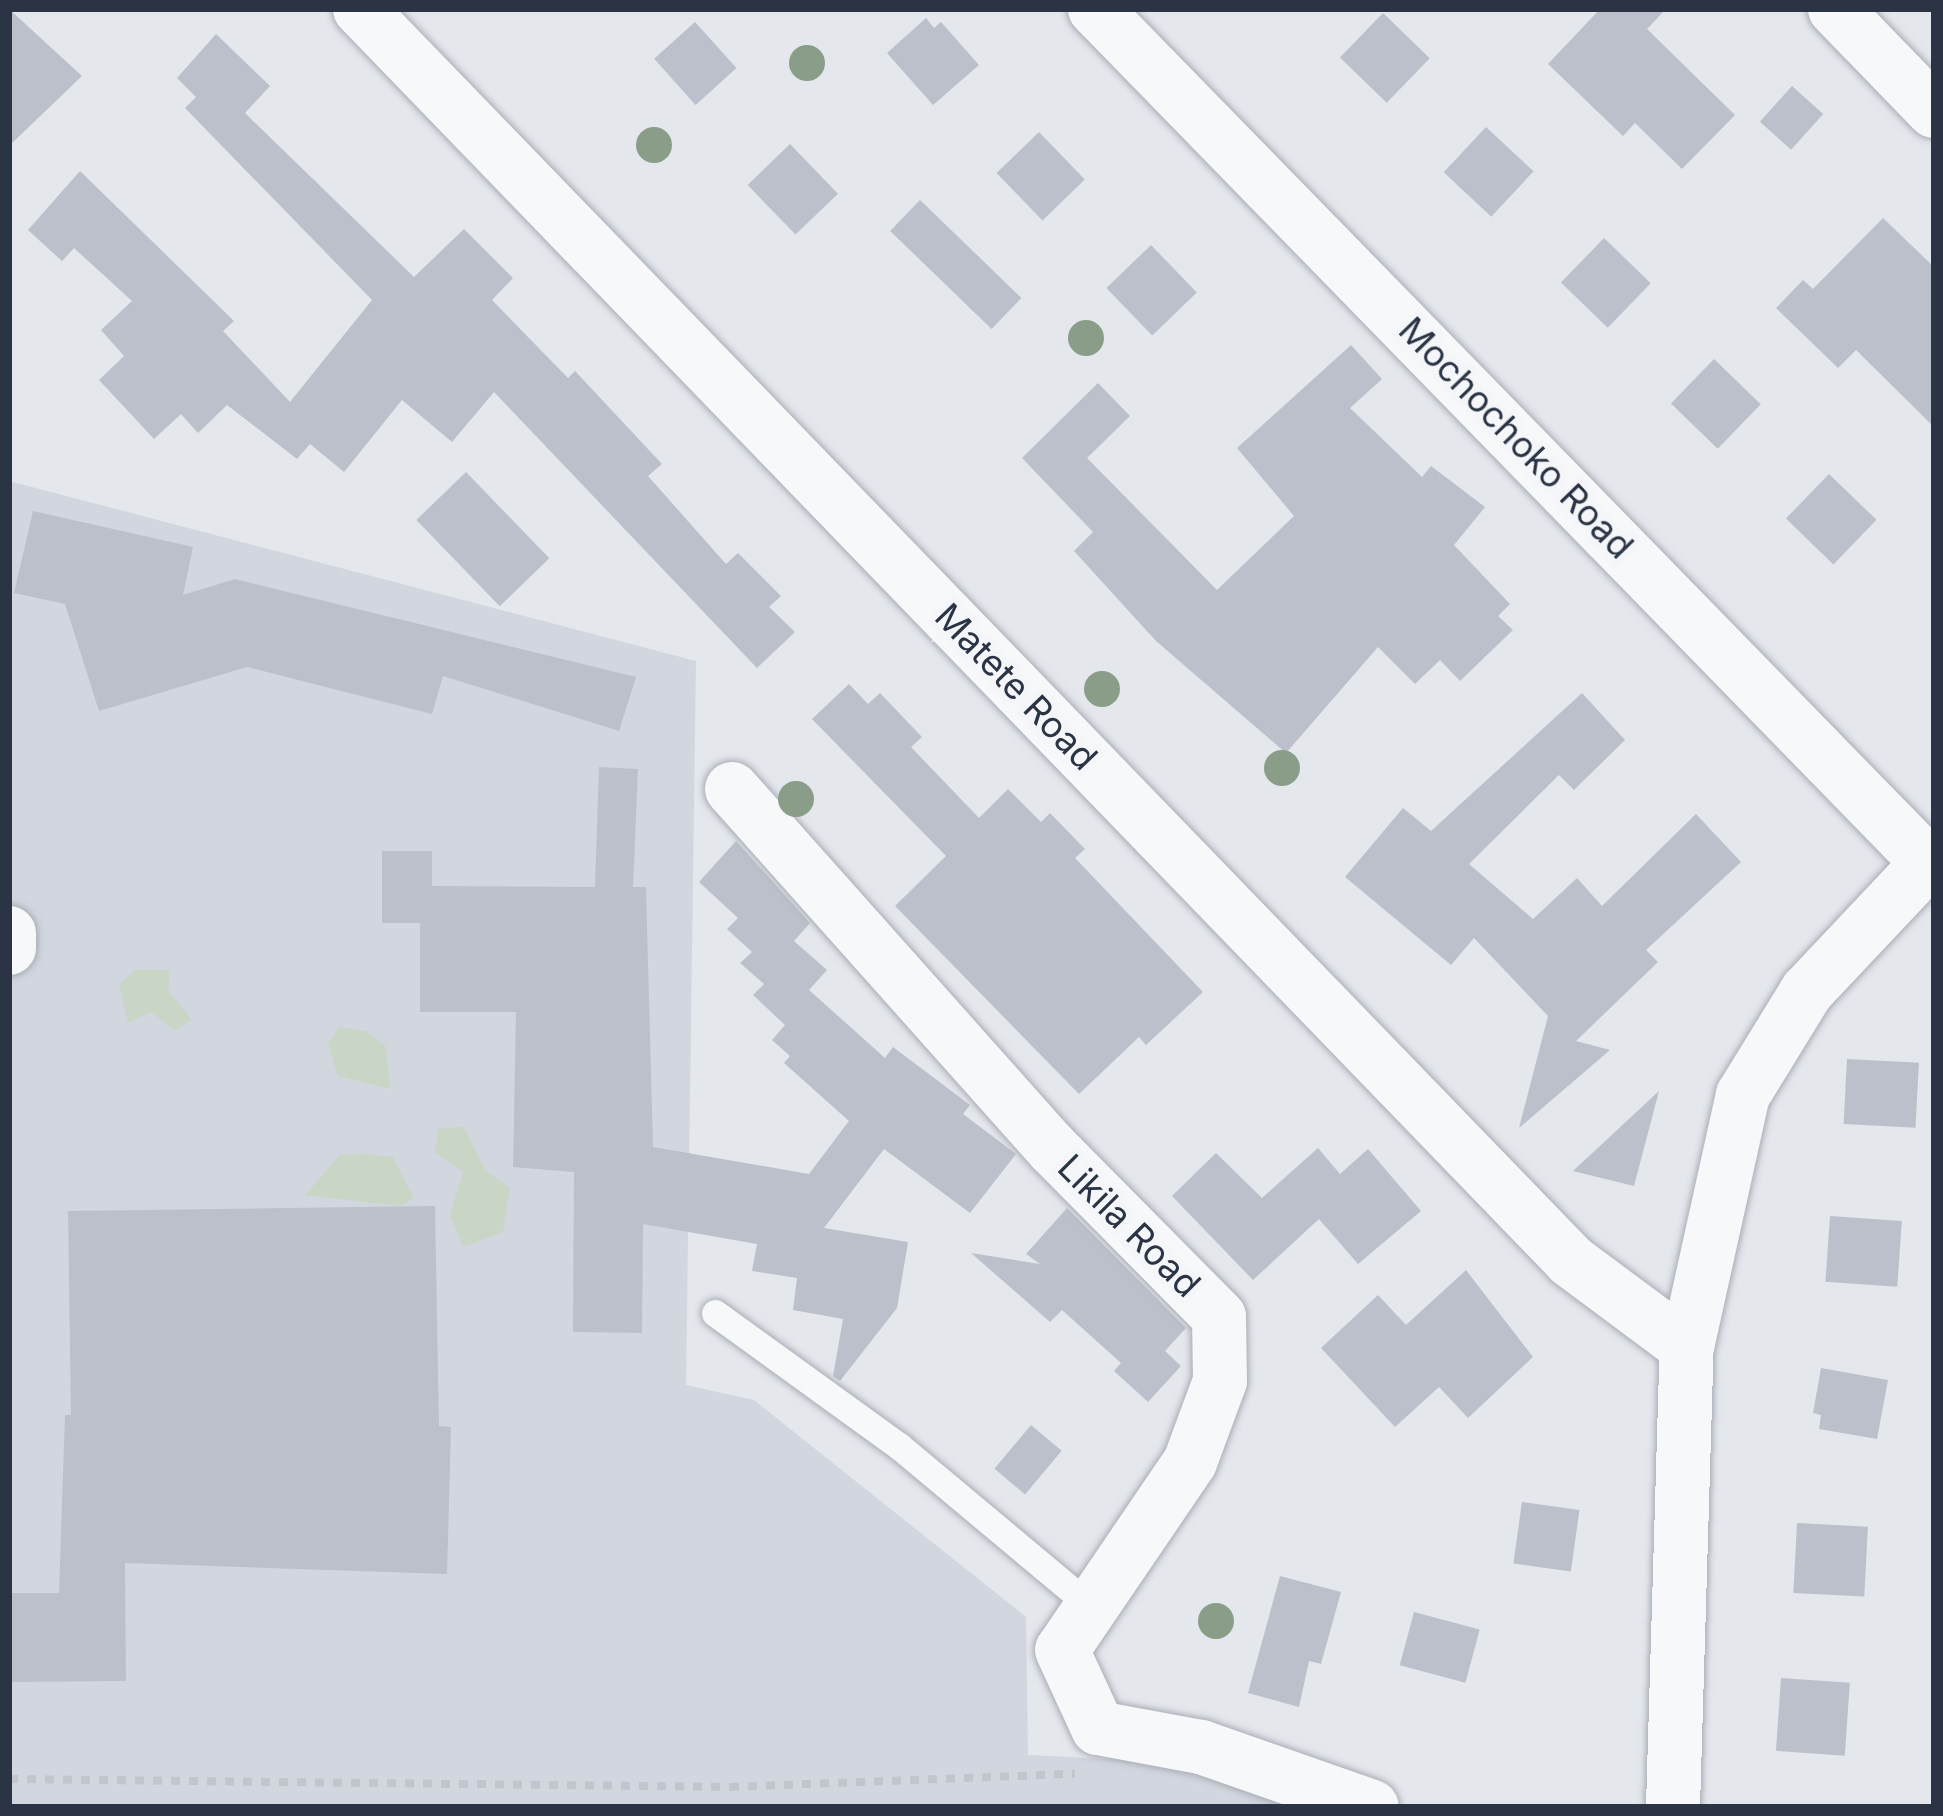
<!DOCTYPE html>
<style>
body{margin:0}
#map{position:relative;width:1943px;height:1816px;overflow:hidden;background:#e4e7ec;font-family:Inter,sans-serif}
div>[style]{position:absolute}
.built>*{inset:0;background:#d2d6de}
.green>*{inset:0;background:#c9d6c5}
.building>*{inset:0;background:#bbc0ca;transform-origin:0 0}
.path>*{height:8px;margin-top:-4px;transform-origin:0;background:repeating-linear-gradient(90deg,#c2c5cb 0 9px,transparent 0 18px)}
.roads{filter:drop-shadow(0 0 3px #a9aeb7) drop-shadow(0 0 3px #a9aeb7)}
.lane>*{height:27px;margin:-13.5px;padding:0 13.5px;transform-origin:13.5px;border-radius:13.5px;background:#f7f8fa}
.street>*{height:54px;margin:-27px;padding:0 27px;transform-origin:27px;border-radius:27px;background:#f7f8fa}
.trees>*{width:36px;height:36px;margin:-18px;border-radius:50%;background:#899d89}
span{translate:-50% -50%;white-space:nowrap;text-align:center;line-height:1.15;-webkit-text-stroke:12px #f4f6f9;paint-order:stroke}
.street-label{font-size:36px;color:#2b3445}
.frame{position:absolute;inset:0;border:12px solid #2b3445;pointer-events:none}
</style>
<div id="map">
<div class="built">
<div style="clip-path:polygon(9px 481px,696px 661px,686px 1385px,754px 1400px,1026px 1617px,1028px 1755px,1213px 1764px,1324px 1807px,9px 1807px)"></div>
</div>
<div class="green">
<div style="clip-path:polygon(135px 970px,170px 970px,168px 990px,192px 1020px,175px 1030px,151px 1012px,128px 1023px,119px 984px)"></div>
<div style="clip-path:polygon(339px 1027px,368px 1032px,385px 1046px,391px 1089px,338px 1076px,328px 1044px)"></div>
<div style="clip-path:polygon(464px 1127px,485px 1170px,510px 1188px,503px 1232px,463px 1247px,450px 1215px,463px 1172px,435px 1152px,438px 1129px)"></div>
<div style="clip-path:polygon(366px 1154px,393px 1157px,414px 1198px,400px 1206px,305px 1195px,340px 1155px)"></div>
</div>
<div class="building">
<div style="clip-path:polygon(9px 9px,82px 76px,9px 146px)"></div>
<div style="clip-path:polygon(1600px 9px,1666px 9px,1647px 29px,1735px 115px,1682px 169px,1635px 123px,1623px 136px,1548px 64px)"></div>
<div style="left:1383px;top:13px;width:65px;height:62px;rotate:44deg"></div>
<div style="clip-path:polygon(926px 18px,934px 28px,941px 22px,979px 65px,933px 105px,887px 53px)"></div>
<div style="left:695px;top:22px;width:62px;height:55px;rotate:48deg"></div>
<div style="clip-path:polygon(216px 34px,270px 86px,245px 113px,414px 277px,464px 229px,513px 278px,492px 300px,568px 378px,575px 371px,662px 464px,648px 476px,726px 564px,738px 553px,781px 596px,769px 607px,795px 632px,757px 668px,494px 392px,452px 442px,402px 400px,344px 472px,310px 444px,297px 459px,227px 405px,198px 433px,181px 414px,154px 439px,99px 380px,124px 356px,101px 330px,132px 301px,74px 248px,62px 261px,28px 230px,80px 171px,234px 321px,223px 331px,290px 402px,372px 300px,185px 108px,196px 97px,177px 78px)"></div>
<div style="left:1792px;top:86px;width:42px;height:48px;rotate:42deg"></div>
<div style="left:1486px;top:127px;width:65px;height:62px;rotate:43deg"></div>
<div style="left:1039px;top:132px;width:66px;height:59px;rotate:46deg"></div>
<div style="left:790px;top:144px;width:69px;height:59px;rotate:46deg"></div>
<div style="left:920px;top:200px;width:141px;height:43px;rotate:44deg"></div>
<div style="clip-path:polygon(1883px 218px,1934px 267px,1934px 427px,1856px 350px,1838px 368px,1776px 308px,1803px 280px,1813px 289px)"></div>
<div style="left:1604px;top:238px;width:65px;height:62px;rotate:44deg"></div>
<div style="left:1151px;top:245px;width:66px;height:62px;rotate:46deg"></div>
<div style="clip-path:polygon(1351px 345px,1382px 379px,1350px 408px,1422px 477px,1431px 466px,1485px 507px,1454px 545px,1510px 604px,1498px 616px,1513px 630px,1460px 681px,1440px 660px,1415px 684px,1378px 647px,1286px 753px,1156px 641px,1074px 551px,1093px 532px,1022px 458px,1098px 383px,1130px 416px,1087px 458px,1217px 590px,1294px 516px,1237px 448px)"></div>
<div style="left:1714px;top:359px;width:65px;height:62px;rotate:44deg"></div>
<div style="left:466px;top:472px;width:120px;height:69px;rotate:46deg"></div>
<div style="left:1829px;top:474px;width:66px;height:62px;rotate:44deg"></div>
<div style="clip-path:polygon(33px 511px,193px 547px,183px 595px,235px 579px,636px 677px,619px 731px,443px 676px,432px 714px,247px 667px,99px 711px,65px 604px,14px 593px)"></div>
<div style="clip-path:polygon(849px 684px,868px 704px,880px 693px,922px 737px,911px 747px,979px 818px,1008px 789px,1041px 822px,1050px 813px,1085px 849px,1075px 858px,1203px 992px,1146px 1045px,1139px 1037px,1079px 1094px,895px 906px,946px 856px,812px 719px)"></div>
<div style="clip-path:polygon(1582px 693px,1625px 740px,1574px 790px,1559px 775px,1469px 864px,1533px 919px,1577px 878px,1602px 906px,1696px 814px,1741px 862px,1646px 950px,1658px 962px,1576px 1041px,1610px 1050px,1519px 1128px,1548px 1016px,1474px 938px,1451px 965px,1345px 877px,1403px 808px,1431px 831px)"></div>
<div style="clip-path:polygon(599px 767px,638px 769px,633px 887px,646px 887px,653px 1147px,809px 1174px,849px 1121px,784px 1063px,790px 1056px,772px 1040px,785px 1025px,753px 995px,764px 984px,740px 963px,752px 952px,727px 929px,738px 918px,699px 882px,736px 841px,810px 923px,794px 941px,827px 970px,809px 990px,885px 1058px,893px 1047px,970px 1105px,963px 1114px,1016px 1154px,970px 1213px,884px 1149px,824px 1228px,908px 1242px,897px 1308px,840px 1381px,833px 1376px,843px 1319px,793px 1310px,797px 1278px,752px 1271px,757px 1244px,643px 1224px,642px 1333px,573px 1332px,574px 1172px,513px 1167px,516px 1012px,420px 1012px,420px 923px,382px 923px,382px 851px,432px 851px,432px 886px,595px 887px)"></div>
<div style="left:1847px;top:1059px;width:72px;height:65px;rotate:3deg"></div>
<div style="clip-path:polygon(1659px 1091px,1634px 1186px,1573px 1171px)"></div>
<div style="clip-path:polygon(1318px 1148px,1340px 1174px,1368px 1149px,1421px 1211px,1358px 1264px,1319px 1219px,1253px 1280px,1172px 1196px,1216px 1153px,1262px 1198px)"></div>
<div style="clip-path:polygon(435px 1206px,439px 1426px,451px 1427px,447px 1574px,125px 1563px,126px 1681px,9px 1682px,9px 1593px,59px 1593px,65px 1415px,71px 1415px,68px 1211px)"></div>
<div style="clip-path:polygon(1067px 1208px,1186px 1328px,1165px 1351px,1181px 1366px,1148px 1402px,1114px 1371px,1121px 1363px,1062px 1310px,1050px 1322px,971px 1253px,1040px 1264px,1026px 1254px)"></div>
<div style="left:1830px;top:1216px;width:72px;height:66px;rotate:4deg"></div>
<div style="clip-path:polygon(1466px 1270px,1533px 1357px,1468px 1418px,1439px 1387px,1395px 1427px,1321px 1348px,1378px 1295px,1406px 1325px)"></div>
<div style="clip-path:polygon(1821px 1368px,1888px 1380px,1877px 1439px,1819px 1429px,1821px 1415px,1813px 1413px)"></div>
<div style="left:1031px;top:1425px;width:40px;height:57px;rotate:40deg"></div>
<div style="left:1522px;top:1502px;width:58px;height:62px;rotate:8deg"></div>
<div style="left:1797px;top:1523px;width:71px;height:70px;rotate:3deg"></div>
<div style="clip-path:polygon(1280px 1576px,1341px 1592px,1321px 1664px,1309px 1661px,1299px 1707px,1248px 1693px)"></div>
<div style="left:1414px;top:1612px;width:68px;height:55px;rotate:15deg"></div>
<div style="left:1781px;top:1678px;width:69px;height:73px;rotate:4deg"></div>
</div>
<div class="path">
<div style="left:9px;top:1779px;width:721px;rotate:0.64deg"></div>
<div style="left:730px;top:1787px;width:345px;rotate:-2.2deg"></div>
</div>
<div class="roads">
<div class="lane">
<div style="left:715px;top:1313px;width:227px;rotate:35.9deg"></div>
<div style="left:899px;top:1446px;width:245px;rotate:39.9deg"></div>
</div>
<div class="street">
<div style="left:360px;top:9px;width:1742px;rotate:45.95deg"></div>
<div style="left:1571px;top:1261px;width:144px;rotate:36.6deg"></div>
<div style="left:1095px;top:9px;width:1201px;rotate:45.71deg"></div>
<div style="left:1835px;top:9px;width:142px;rotate:45.9deg"></div>
<div style="left:732px;top:789px;width:482px;rotate:48.3deg"></div>
<div style="left:1053px;top:1149px;width:236px;rotate:45.3deg"></div>
<div style="left:1219px;top:1317px;width:64px;rotate:89.1deg"></div>
<div style="left:1220px;top:1381px;width:86px;rotate:110.3deg"></div>
<div style="left:1190px;top:1462px;width:227px;rotate:124.2deg"></div>
<div style="left:1062px;top:1650px;width:86px;rotate:65.2deg"></div>
<div style="left:1098px;top:1728px;width:105px;rotate:10.5deg"></div>
<div style="left:1201px;top:1747px;width:181px;rotate:19.3deg"></div>
<div style="left:9px;top:933px;width:15px;rotate:90deg"></div>
<div style="left:1673px;top:1807px;width:460px;rotate:-88.3deg"></div>
<div style="left:1687px;top:1347px;width:258px;rotate:-77.5deg"></div>
<div style="left:1743px;top:1095px;width:122px;rotate:-58.4deg"></div>
<div style="left:1807px;top:991px;width:185px;rotate:-46.7deg"></div>
</div>
</div>
<div class="trees">
<div style="left:807px;top:63px"></div>
<div style="left:654px;top:145px"></div>
<div style="left:1086px;top:338px"></div>
<div style="left:1102px;top:689px"></div>
<div style="left:1282px;top:768px"></div>
<div style="left:796px;top:799px"></div>
<div style="left:1216px;top:1621px"></div>
</div>
<div class="street-label">
<span style="left:1516px;top:438px;rotate:46deg">Mochochoko Road</span>
<span style="left:1016px;top:687px;rotate:46deg">Matete Road</span>
<span style="left:1129px;top:1226px;rotate:45deg">Likila Road</span>
</div>
<div class="frame"></div>
</div>
